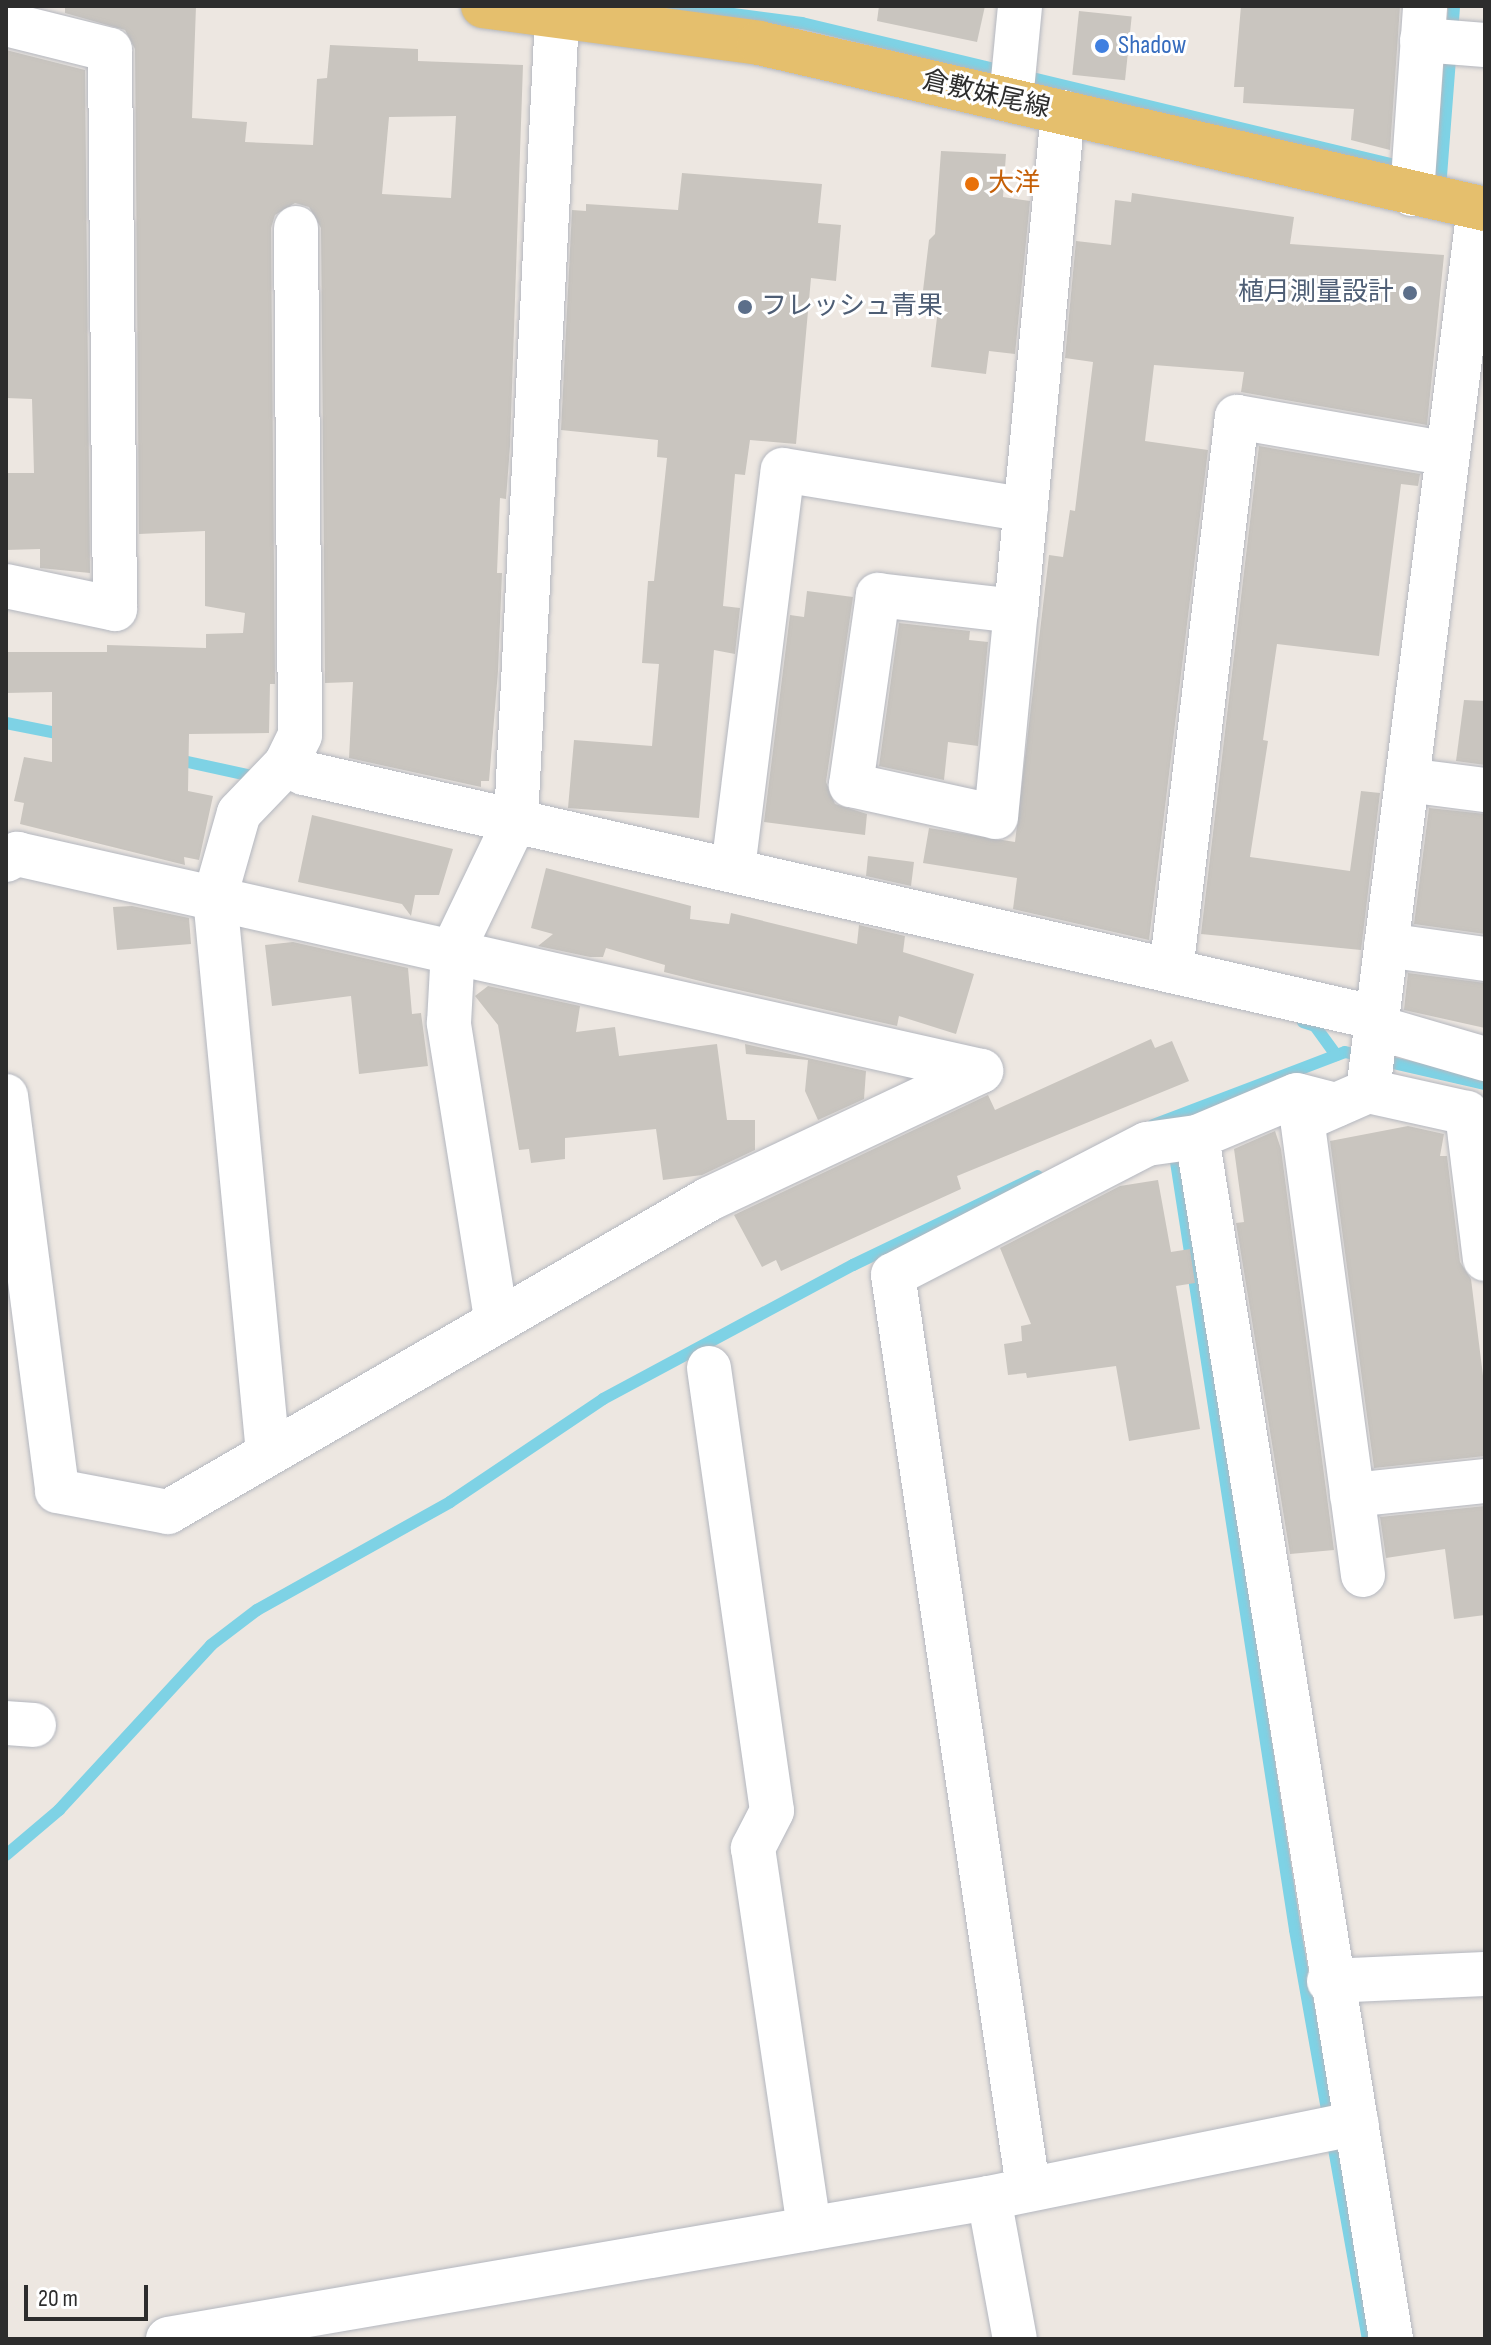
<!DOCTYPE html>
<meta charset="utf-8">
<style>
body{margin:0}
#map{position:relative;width:1491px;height:2345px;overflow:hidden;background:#ede7e1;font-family:"Sofia Sans Condensed","Noto Sans JP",sans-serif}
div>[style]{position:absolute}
.stream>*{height:12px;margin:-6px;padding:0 6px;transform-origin:6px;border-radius:6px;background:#7ed2e5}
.building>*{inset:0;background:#c9c5bf;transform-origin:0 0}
.roads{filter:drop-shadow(0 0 2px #b4b7bf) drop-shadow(0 0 2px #b4b7bf)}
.minor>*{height:44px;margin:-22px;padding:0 22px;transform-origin:22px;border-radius:22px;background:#fff}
.major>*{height:44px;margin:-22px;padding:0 22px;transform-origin:22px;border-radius:22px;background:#e5bf6d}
.dots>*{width:22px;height:22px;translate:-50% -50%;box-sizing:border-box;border:4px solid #fff;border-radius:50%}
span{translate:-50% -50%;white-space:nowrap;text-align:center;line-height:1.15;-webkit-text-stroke:6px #fff;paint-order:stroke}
.shop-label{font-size:26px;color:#366cbe}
.left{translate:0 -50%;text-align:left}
.street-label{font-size:26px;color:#2d2d2d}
.food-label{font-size:26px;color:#c56008}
.service-label{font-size:26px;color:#4e5e75}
.right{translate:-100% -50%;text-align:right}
.frame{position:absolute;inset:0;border:8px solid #2d2d2d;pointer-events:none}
.scale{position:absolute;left:24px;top:2285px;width:124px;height:36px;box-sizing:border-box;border:4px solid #2d2d2d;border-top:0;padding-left:10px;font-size:24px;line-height:28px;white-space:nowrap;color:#2d2d2d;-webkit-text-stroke:6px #fff;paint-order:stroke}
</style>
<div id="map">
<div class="stream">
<div style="left:673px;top:6px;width:130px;rotate:7.5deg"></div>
<div style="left:802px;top:23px;width:657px;rotate:13.47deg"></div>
<div style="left:1441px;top:176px;width:170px;rotate:-85.6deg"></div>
<div style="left:6px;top:723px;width:61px;rotate:11.3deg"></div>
<div style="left:174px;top:759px;width:89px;rotate:12.3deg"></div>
<div style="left:1303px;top:1022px;width:13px;rotate:18deg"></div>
<div style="left:1315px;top:1026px;width:36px;rotate:54deg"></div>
<div style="left:1153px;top:1125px;width:205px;rotate:-20.8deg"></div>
<div style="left:1345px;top:1052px;width:144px;rotate:12.9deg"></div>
<div style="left:1174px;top:1149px;width:790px;rotate:81.19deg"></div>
<div style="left:1295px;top:1930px;width:415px;rotate:79.9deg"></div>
<div style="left:6px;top:1855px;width:70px;rotate:-40.3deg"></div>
<div style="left:59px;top:1810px;width:224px;rotate:-47.3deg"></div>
<div style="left:211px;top:1645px;width:58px;rotate:-37.3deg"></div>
<div style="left:257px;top:1610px;width:221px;rotate:-29.2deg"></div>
<div style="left:450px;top:1502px;width:184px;rotate:-33.9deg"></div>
<div style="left:603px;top:1399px;width:284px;rotate:-28.2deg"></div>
<div style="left:853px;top:1265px;width:205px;rotate:-25.7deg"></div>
</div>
<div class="building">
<div style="clip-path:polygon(evenodd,65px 6px,196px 6px,192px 118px,247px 122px,245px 142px,313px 145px,317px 79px,327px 78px,330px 45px,418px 49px,418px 61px,523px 65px,510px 446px,506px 499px,500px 498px,497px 573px,502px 573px,498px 671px,489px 781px,481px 781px,481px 787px,349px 758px,353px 682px,325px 683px,321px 228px,309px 207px,295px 203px,275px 215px,271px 228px,275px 684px,270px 684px,269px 733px,189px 734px,188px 791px,213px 796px,199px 860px,184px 857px,185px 865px,20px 824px,24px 803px,14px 801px,24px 757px,52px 762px,52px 692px,6px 693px,6px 652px,107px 652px,107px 645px,206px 648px,206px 634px,243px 633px,245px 613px,205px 606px,205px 531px,139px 534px,135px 49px,125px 30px,65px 13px,65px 6px,456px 116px,451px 198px,382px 194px,389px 117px,456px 116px)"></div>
<div style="clip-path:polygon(879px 6px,985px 6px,977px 42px,877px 21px)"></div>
<div style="clip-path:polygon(1241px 6px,1400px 6px,1390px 150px,1351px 140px,1354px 109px,1243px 103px,1244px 87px,1234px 87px)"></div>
<div style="left:1079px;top:11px;width:53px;height:64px;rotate:6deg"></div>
<div style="clip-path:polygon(6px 50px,85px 70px,90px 573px,40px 568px,40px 549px,6px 550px,6px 473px,34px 473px,32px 399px,6px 398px)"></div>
<div style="clip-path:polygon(941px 151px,1006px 154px,1003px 197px,1030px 201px,1015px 354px,989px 351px,986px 374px,931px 367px,939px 301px,922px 299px,929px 240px,935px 234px)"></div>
<div style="clip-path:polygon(682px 173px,822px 184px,818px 223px,841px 225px,836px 281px,811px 278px,796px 444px,750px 440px,745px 475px,735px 474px,723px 606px,740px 608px,735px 654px,714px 650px,699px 818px,568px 808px,574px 740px,652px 746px,659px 664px,642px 663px,648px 581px,654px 581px,667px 458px,657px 457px,658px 440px,561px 430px,572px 210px,586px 211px,586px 204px,678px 210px)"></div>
<div style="clip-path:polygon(1132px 193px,1294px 217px,1290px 244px,1444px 255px,1427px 425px,1241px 392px,1244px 372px,1154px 365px,1145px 441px,1208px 450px,1149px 940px,1013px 909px,1017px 878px,923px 863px,929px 828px,1015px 842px,1049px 555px,1063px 557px,1070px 510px,1075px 511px,1093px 362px,1065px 358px,1076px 241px,1111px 245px,1115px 200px,1131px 202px)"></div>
<div style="clip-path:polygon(1259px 446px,1420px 474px,1418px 486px,1401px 484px,1379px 656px,1277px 644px,1263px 740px,1268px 741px,1250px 857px,1350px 871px,1361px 791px,1380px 793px,1361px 950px,1201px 934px)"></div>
<div style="clip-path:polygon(807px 591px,853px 597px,826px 782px,835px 804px,867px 814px,865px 835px,764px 822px,790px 615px,804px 617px)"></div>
<div style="clip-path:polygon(899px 623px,970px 631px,969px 640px,988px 642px,978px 746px,948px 742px,944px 780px,879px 766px)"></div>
<div style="clip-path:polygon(1464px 700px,1485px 701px,1485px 765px,1456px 761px)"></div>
<div style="clip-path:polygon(1429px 808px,1485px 814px,1485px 934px,1414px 924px)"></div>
<div style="clip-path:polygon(312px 815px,453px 849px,439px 895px,415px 895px,411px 916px,402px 904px,298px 882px)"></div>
<div style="clip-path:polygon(868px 856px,914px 862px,911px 886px,866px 876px)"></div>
<div style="clip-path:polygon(546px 868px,691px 906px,690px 919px,729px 924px,731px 913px,857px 944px,859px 925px,905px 936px,903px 952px,974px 974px,956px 1034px,899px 1016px,897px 1026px,712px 984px,664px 972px,665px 965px,606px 948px,603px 957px,590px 957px,538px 946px,553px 934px,531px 928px)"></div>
<div style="clip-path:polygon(132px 906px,189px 918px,191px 944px,117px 950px,113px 907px)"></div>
<div style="clip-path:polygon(293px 942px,408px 968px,412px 1014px,421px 1013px,428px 1066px,359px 1074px,351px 996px,272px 1006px,265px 945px)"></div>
<div style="clip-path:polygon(1408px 973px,1485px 983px,1485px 1028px,1404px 1010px)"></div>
<div style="clip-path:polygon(488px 986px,580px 1006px,576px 1032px,615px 1027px,619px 1056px,717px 1044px,727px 1120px,755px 1120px,755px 1150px,702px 1175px,663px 1180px,656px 1129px,565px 1138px,565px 1159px,531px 1163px,529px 1149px,519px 1150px,498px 1025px,475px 996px)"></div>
<div style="clip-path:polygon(1151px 1039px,1155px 1048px,1172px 1041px,1189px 1081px,957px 1176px,961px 1189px,781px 1271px,776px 1260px,762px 1267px,734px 1215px,988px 1095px,995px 1110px)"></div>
<div style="clip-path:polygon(745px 1044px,866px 1071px,864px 1099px,818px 1120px,805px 1091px,808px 1060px,746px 1054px)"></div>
<div style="clip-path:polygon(1408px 1126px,1444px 1134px,1440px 1156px,1447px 1156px,1460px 1262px,1471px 1279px,1485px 1392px,1485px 1456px,1374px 1468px,1330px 1141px)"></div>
<div style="clip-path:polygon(1275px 1131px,1281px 1149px,1334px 1550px,1290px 1554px,1236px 1223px,1244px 1222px,1234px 1149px)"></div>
<div style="clip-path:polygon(1158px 1180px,1171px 1252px,1190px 1249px,1195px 1283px,1176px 1286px,1200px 1429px,1129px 1441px,1116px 1366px,1027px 1378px,1026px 1373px,1008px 1375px,1004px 1344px,1022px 1341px,1021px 1326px,1031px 1324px,1000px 1248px,1120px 1186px)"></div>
<div style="clip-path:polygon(1485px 1506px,1485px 1615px,1454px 1619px,1445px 1549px,1386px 1558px,1380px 1517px)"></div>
</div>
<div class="roads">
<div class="minor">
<div style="left:6px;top:24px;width:107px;rotate:14deg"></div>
<div style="left:110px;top:50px;width:559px;rotate:89.49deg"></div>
<div style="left:115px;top:609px;width:111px;rotate:-168.1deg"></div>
<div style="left:1422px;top:40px;width:63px;rotate:4.5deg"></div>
<div style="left:1011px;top:100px;width:94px;rotate:-84.5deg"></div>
<div style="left:1412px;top:194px;width:188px;rotate:-86deg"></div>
<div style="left:1016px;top:611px;width:139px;rotate:-173.4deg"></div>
<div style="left:878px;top:595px;width:192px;rotate:98.1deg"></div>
<div style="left:851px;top:785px;width:148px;rotate:12.4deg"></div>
<div style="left:996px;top:817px;width:207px;rotate:-84.5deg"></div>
<div style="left:1016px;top:611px;width:501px;rotate:-84.62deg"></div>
<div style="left:286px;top:764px;width:20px;rotate:27deg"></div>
<div style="left:304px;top:773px;width:1101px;rotate:12.86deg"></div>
<div style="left:1407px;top:780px;width:79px;rotate:7.3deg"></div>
<div style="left:6px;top:860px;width:13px;rotate:-29deg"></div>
<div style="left:17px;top:854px;width:988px;rotate:12.69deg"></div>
<div style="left:733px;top:869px;width:402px;rotate:-82.9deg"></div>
<div style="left:783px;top:470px;width:246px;rotate:9.3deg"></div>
<div style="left:1386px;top:945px;width:100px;rotate:8deg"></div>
<div style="left:1171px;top:971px;width:558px;rotate:-83.21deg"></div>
<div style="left:1237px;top:417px;width:214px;rotate:9.9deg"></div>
<div style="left:1375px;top:1027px;width:115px;rotate:16.2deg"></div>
<div style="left:1368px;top:1091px;width:890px;rotate:-82.84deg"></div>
<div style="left:6px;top:1096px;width:398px;rotate:82.6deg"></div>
<div style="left:57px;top:1491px;width:113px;rotate:10.7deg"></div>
<div style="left:168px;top:1512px;width:625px;rotate:-30.05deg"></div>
<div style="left:709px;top:1199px;width:301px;rotate:-25.2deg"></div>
<div style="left:1197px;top:1137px;width:1218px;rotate:80.83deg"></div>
<div style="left:496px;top:1318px;width:299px;rotate:-99.1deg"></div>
<div style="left:449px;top:1023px;width:73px;rotate:-86.9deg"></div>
<div style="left:453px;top:950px;width:145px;rotate:-64.3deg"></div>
<div style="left:516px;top:819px;width:803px;rotate:-87.07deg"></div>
<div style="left:709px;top:1368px;width:447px;rotate:81.9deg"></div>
<div style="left:772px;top:1811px;width:42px;rotate:117.2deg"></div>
<div style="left:753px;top:1848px;width:385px;rotate:81.6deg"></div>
<div style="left:268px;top:1453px;width:559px;rotate:-95.45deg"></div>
<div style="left:215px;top:897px;width:87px;rotate:-74.1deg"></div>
<div style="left:239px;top:813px;width:68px;rotate:-46.2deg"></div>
<div style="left:286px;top:764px;width:32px;rotate:-64deg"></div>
<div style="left:300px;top:735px;width:507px;rotate:-90.45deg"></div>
<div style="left:1352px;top:1495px;width:134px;rotate:-6deg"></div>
<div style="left:1363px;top:1575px;width:459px;rotate:-97.6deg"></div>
<div style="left:1302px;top:1120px;width:72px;rotate:-23.7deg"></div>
<div style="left:1368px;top:1091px;width:101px;rotate:12.5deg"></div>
<div style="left:1467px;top:1113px;width:147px;rotate:83deg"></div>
<div style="left:6px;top:1723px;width:28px;rotate:4deg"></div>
<div style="left:1329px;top:1981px;width:156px;rotate:-2.6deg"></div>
<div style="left:1028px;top:2187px;width:922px;rotate:-98.42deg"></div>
<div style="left:893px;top:1275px;width:286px;rotate:-27.3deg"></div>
<div style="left:1147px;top:1144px;width:50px;rotate:-8deg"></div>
<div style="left:1197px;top:1137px;width:108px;rotate:-22.8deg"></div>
<div style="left:1297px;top:1095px;width:40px;rotate:14.4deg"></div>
<div style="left:989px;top:2198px;width:143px;rotate:79.6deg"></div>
<div style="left:168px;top:2339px;width:833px;rotate:-9.75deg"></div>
<div style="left:989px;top:2198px;width:375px;rotate:-11.5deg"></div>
</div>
<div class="major">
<div style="left:483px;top:6px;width:278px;rotate:7.6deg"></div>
<div style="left:759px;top:43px;width:745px;rotate:12.88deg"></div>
</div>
</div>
<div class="dots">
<div style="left:1102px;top:46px;background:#3f7fe0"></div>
<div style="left:972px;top:184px;background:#e8710a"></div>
<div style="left:1410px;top:293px;background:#5c6f8a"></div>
<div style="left:745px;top:307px;background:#5c6f8a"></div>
</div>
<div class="shop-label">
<span class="left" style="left:1118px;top:46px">Shadow</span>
</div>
<div class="street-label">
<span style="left:986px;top:95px;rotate:13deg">倉敷妹尾線</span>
</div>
<div class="food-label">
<span class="left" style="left:988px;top:184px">大洋</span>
</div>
<div class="service-label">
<span class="right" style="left:1394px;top:293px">植月測量設計</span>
<span class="left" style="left:761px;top:307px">フレッシュ青果</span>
</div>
<div class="frame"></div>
<div class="scale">20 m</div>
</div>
